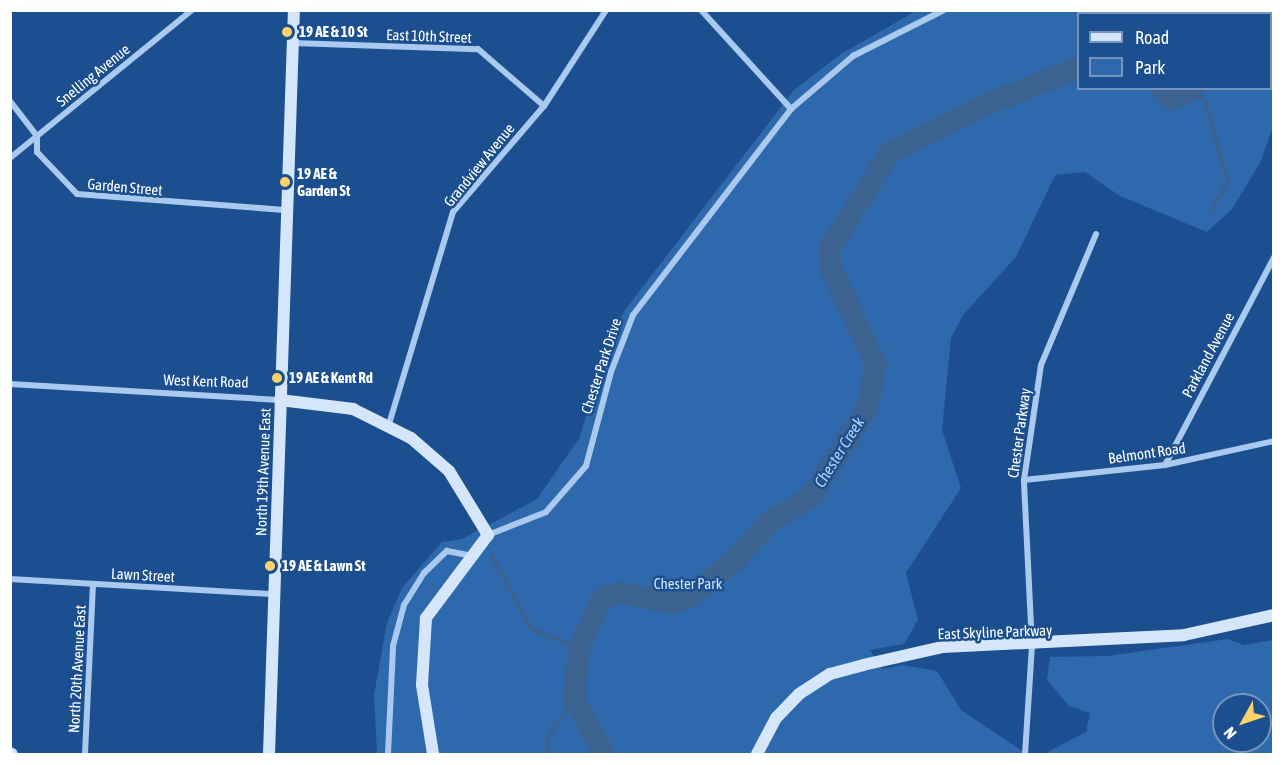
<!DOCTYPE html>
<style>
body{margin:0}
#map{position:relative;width:1284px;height:765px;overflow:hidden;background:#1b4f8f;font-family:"Asap Condensed",sans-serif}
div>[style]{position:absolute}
.green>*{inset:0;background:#2e69ad}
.stream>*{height:4px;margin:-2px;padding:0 2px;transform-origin:2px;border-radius:2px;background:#3c6290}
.river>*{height:22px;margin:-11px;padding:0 11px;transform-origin:11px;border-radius:11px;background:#3c6290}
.street>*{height:6px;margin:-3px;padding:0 3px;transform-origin:3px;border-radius:3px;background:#a9c9ee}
.secondary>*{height:12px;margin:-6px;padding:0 6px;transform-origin:6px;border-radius:6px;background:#d6e6fa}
.dots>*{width:16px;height:16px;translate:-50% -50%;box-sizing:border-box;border:3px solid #1b4f8f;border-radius:50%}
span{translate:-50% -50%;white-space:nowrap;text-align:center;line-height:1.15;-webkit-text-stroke:5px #1b4f8f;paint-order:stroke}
.poi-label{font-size:15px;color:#fff;font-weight:700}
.left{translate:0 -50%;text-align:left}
.street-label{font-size:15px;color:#fff}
.park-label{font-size:15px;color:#cfe3fa}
.water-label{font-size:16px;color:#b5d3f5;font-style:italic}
.frame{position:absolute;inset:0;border:12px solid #fff;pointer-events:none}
.legend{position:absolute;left:1077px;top:12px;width:195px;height:78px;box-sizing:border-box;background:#1b4f8f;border:2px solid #7695bc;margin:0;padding:8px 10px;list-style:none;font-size:18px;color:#fff}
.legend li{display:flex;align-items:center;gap:12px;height:30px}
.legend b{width:30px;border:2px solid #7695bc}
.north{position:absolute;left:1212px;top:693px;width:60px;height:60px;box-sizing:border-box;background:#1b4f8f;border:2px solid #7695bc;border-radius:50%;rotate:230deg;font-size:16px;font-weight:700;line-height:24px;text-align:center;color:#fff}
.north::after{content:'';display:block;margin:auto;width:21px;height:27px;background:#ffd166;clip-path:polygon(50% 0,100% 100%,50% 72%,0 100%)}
</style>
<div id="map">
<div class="green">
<div style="clip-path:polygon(evenodd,916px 11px,1273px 11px,1273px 127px,1260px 163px,1232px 209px,1207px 232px,1120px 196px,1085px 172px,1055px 175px,1016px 257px,963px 315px,951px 338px,942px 430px,961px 488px,906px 573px,918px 620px,904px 644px,870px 650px,882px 669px,903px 665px,937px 671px,961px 710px,1027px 754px,377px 754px,374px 695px,387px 623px,402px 588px,442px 542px,462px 539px,537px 499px,580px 437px,607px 342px,625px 310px,794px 90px,841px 54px,916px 11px,1078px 14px,1270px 14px,1270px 88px,1078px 88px,1078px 14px)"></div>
<div style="clip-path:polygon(evenodd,1228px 639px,1244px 645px,1273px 640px,1273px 754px,1044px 754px,1086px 732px,1090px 713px,1069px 706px,1047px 680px,1050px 657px,1107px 656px,1228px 639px,1224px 705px,1260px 705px,1260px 741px,1224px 741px,1224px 705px)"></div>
</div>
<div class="stream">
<div style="left:1195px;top:92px;width:13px;rotate:42deg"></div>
<div style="left:1205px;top:101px;width:84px;rotate:74.1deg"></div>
<div style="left:1228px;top:182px;width:33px;rotate:121deg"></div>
<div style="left:491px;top:554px;width:84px;rotate:61.6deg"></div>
<div style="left:531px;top:628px;width:52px;rotate:23.6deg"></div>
<div style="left:547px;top:754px;width:15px;rotate:-90deg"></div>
<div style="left:547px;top:739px;width:48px;rotate:-56deg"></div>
</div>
<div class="river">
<div style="left:1236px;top:14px;width:4px;rotate:-63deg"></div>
<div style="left:1161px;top:88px;width:16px;rotate:45deg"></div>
<div style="left:1172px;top:99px;width:25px;rotate:-26deg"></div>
<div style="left:604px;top:754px;width:63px;rotate:-118.6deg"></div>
<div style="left:574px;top:699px;width:50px;rotate:-84.3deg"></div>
<div style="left:579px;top:649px;width:47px;rotate:-66.2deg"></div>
<div style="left:598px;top:606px;width:13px;rotate:-51deg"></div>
<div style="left:606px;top:596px;width:15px;rotate:-11deg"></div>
<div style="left:621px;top:593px;width:52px;rotate:11.1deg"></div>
<div style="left:672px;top:603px;width:17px;rotate:-17deg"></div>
<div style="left:688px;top:598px;width:59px;rotate:-38.8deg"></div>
<div style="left:734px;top:561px;width:56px;rotate:-47.2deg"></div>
<div style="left:772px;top:520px;width:45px;rotate:-30.5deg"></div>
<div style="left:811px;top:497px;width:107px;rotate:-57.7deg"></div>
<div style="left:868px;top:407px;width:44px;rotate:-79.5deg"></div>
<div style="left:876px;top:364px;width:105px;rotate:-115.3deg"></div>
<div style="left:831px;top:269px;width:19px;rotate:-96deg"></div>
<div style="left:829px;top:250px;width:115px;rotate:-58.1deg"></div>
<div style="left:890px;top:152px;width:106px;rotate:-26.3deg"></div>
<div style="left:985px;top:105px;width:100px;rotate:-21.7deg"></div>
</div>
<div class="street">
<div style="left:701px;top:10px;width:134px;rotate:47.7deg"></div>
<div style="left:293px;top:43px;width:185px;rotate:1.9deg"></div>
<div style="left:478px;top:49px;width:87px;rotate:40.8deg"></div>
<div style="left:10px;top:101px;width:44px;rotate:52.4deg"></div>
<div style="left:37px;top:136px;width:16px;rotate:90deg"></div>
<div style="left:37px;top:152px;width:58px;rotate:46.4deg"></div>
<div style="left:77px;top:194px;width:211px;rotate:4.4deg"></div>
<div style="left:10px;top:158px;width:235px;rotate:-39.1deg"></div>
<div style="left:10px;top:384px;width:270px;rotate:3.4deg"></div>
<div style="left:389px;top:424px;width:221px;rotate:-73.2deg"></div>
<div style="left:453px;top:212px;width:140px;rotate:-49.4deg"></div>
<div style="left:544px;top:106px;width:114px;rotate:-57.1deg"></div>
<div style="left:1165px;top:465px;width:235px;rotate:-62.3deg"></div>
<div style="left:1024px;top:480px;width:142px;rotate:-6.1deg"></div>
<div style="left:1165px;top:465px;width:112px;rotate:-12.4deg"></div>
<div style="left:488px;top:535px;width:62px;rotate:-21.6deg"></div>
<div style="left:546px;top:512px;width:61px;rotate:-49deg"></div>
<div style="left:586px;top:466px;width:97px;rotate:-75.1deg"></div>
<div style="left:611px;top:372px;width:61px;rotate:-68.9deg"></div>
<div style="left:633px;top:315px;width:260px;rotate:-52.5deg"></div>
<div style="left:791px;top:109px;width:82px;rotate:-40.5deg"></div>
<div style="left:853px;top:56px;width:102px;rotate:-26.8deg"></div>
<div style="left:10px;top:579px;width:264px;rotate:3.3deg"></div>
<div style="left:85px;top:754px;width:169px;rotate:-87.3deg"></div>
<div style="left:388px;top:754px;width:108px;rotate:-87.3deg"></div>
<div style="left:393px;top:646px;width:42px;rotate:-75deg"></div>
<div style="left:404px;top:605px;width:38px;rotate:-58deg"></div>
<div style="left:424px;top:573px;width:32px;rotate:-44deg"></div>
<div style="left:447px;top:551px;width:21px;rotate:11deg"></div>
<div style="left:1025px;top:754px;width:108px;rotate:-86.3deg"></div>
<div style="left:1032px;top:646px;width:166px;rotate:-92.8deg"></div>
<div style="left:1024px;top:480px;width:116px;rotate:-81.6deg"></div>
<div style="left:1041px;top:365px;width:142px;rotate:-67.2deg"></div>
</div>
<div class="secondary">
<div style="left:280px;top:400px;width:74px;rotate:7deg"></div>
<div style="left:353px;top:409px;width:65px;rotate:26.6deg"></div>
<div style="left:411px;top:438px;width:50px;rotate:41deg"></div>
<div style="left:449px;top:471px;width:75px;rotate:58.6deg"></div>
<div style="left:488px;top:535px;width:104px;rotate:126.8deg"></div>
<div style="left:426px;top:618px;width:67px;rotate:93.4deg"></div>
<div style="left:422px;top:685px;width:70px;rotate:80.9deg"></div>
<div style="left:10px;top:753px;width:2px;rotate:27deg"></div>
<div style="left:269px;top:754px;width:744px;rotate:-88.08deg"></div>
<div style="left:757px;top:754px;width:41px;rotate:-62.2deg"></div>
<div style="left:776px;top:718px;width:33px;rotate:-46deg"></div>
<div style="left:799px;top:694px;width:37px;rotate:-33deg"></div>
<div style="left:830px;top:674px;width:34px;rotate:-15deg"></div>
<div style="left:863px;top:665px;width:81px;rotate:-12.8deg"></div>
<div style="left:942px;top:647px;width:242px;rotate:-2.8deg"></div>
<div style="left:1184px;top:635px;width:92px;rotate:-12.5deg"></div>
</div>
<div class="dots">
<div style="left:287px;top:32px;background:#ffd166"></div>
<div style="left:285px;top:182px;background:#ffd166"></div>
<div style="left:277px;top:378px;background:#ffd166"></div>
<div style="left:270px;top:566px;background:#ffd166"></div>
</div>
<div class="poi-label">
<span class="left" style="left:299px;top:32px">19 AE &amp; 10 St</span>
<span class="left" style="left:297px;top:182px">19 AE &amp;<br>Garden St</span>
<span class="left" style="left:289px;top:378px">19 AE &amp; Kent Rd</span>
<span class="left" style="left:282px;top:566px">19 AE &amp; Lawn St</span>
</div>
<div class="street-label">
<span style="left:429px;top:36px;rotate:2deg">East 10th Street</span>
<span style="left:93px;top:75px;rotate:-39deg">Snelling Avenue</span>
<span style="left:479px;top:165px;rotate:-51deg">Grandview Avenue</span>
<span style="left:125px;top:187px;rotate:5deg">Garden Street</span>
<span style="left:1208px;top:355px;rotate:-62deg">Parkland Avenue</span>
<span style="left:601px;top:366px;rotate:-72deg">Chester Park Drive</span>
<span style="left:206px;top:381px;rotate:2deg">West Kent Road</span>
<span style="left:1019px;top:433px;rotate:-82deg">Chester Parkway</span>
<span style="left:1147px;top:453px;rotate:-8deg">Belmont Road</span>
<span style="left:263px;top:472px;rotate:-88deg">North 19th Avenue East</span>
<span style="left:143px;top:575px;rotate:3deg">Lawn Street</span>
<span style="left:995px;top:632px;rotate:-2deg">East Skyline Parkway</span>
<span style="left:77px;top:669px;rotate:-87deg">North 20th Avenue East</span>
</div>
<div class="park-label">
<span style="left:688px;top:584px">Chester Park</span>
</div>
<div class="water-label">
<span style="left:839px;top:452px;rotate:-58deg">Chester Creek</span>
</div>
<div class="frame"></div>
<ul class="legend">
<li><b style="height:8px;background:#d6e6fa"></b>Road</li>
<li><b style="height:16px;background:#2e69ad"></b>Park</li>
</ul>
<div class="north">N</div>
</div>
